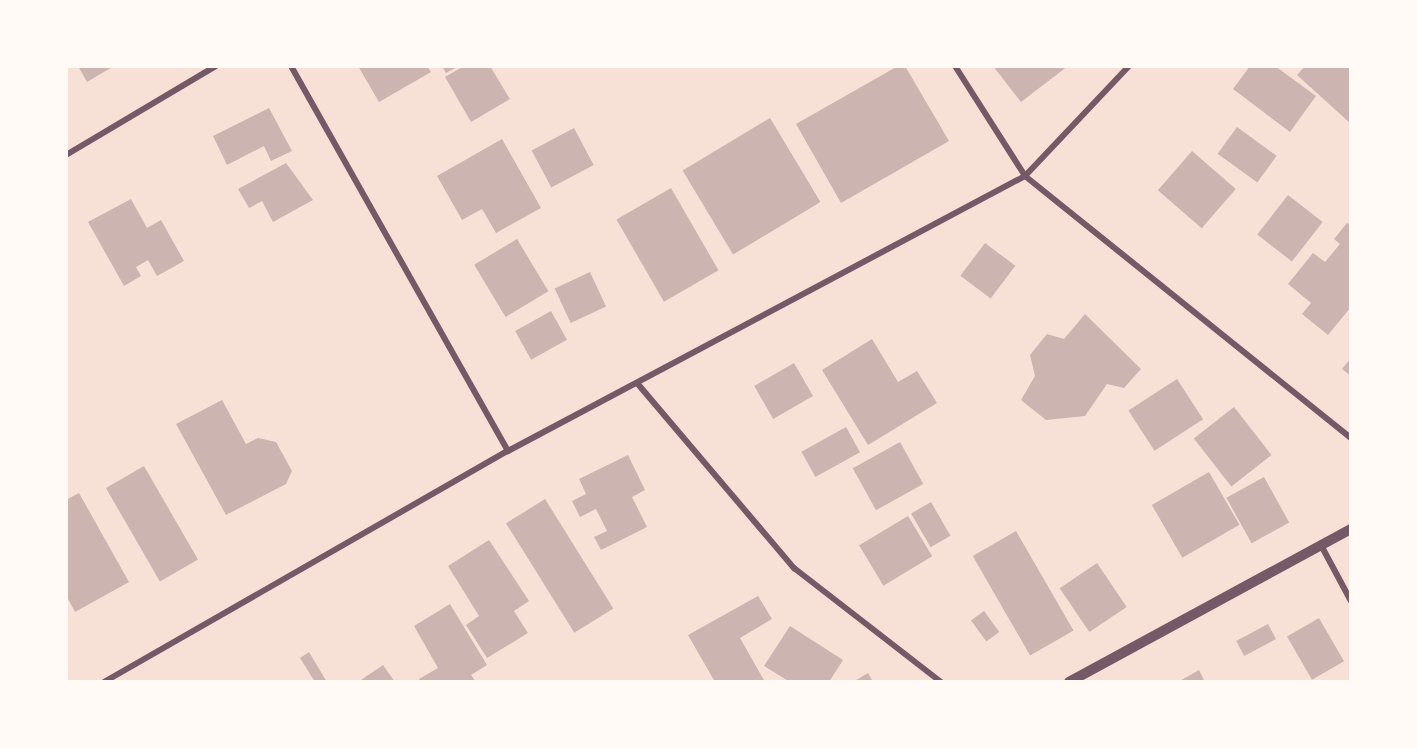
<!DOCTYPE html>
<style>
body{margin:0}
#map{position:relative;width:1417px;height:748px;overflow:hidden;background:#f7e1d7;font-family:Figtree,sans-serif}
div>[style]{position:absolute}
.building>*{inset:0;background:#ccb4b1;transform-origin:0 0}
.minor>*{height:6px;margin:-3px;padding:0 3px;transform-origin:3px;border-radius:3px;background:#755966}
.tertiary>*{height:10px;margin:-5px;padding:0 5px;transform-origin:5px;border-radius:5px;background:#755966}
span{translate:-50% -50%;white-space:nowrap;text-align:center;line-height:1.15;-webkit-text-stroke:4.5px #fffaf5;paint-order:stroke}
.frame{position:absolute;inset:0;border:68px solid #fffaf5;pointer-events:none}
</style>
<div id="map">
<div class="building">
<div style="clip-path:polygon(78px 66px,114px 66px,87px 82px)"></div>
<div style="clip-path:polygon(358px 66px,427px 66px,431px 72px,379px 102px)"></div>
<div style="clip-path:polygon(442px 66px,459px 66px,446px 73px)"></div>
<div style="clip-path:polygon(464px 66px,490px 66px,510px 99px,471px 122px,445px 77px)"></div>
<div style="clip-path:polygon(898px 66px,905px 66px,949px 141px,841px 203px,796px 124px)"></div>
<div style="clip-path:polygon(993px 66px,1068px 66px,1021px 102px)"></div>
<div style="clip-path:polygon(1250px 66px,1275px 66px,1316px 96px,1290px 132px,1233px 89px)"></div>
<div style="clip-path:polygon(1305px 66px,1351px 66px,1351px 124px,1297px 75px)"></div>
<div style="clip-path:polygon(269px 108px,292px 151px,271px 161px,264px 146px,227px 165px,213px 136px)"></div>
<div style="left:770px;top:118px;width:98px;height:102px;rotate:59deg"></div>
<div style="left:1237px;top:127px;width:49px;height:33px;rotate:36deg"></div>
<div style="left:574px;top:128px;width:42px;height:48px;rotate:62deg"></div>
<div style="clip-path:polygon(502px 139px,541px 208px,496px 233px,482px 209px,462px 220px,437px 176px)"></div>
<div style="left:1192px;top:151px;width:58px;height:52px;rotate:41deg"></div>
<div style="clip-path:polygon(286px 163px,313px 200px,273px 222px,262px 201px,249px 208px,238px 189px)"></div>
<div style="left:671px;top:188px;width:95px;height:63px;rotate:60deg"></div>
<div style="left:1288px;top:195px;width:44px;height:50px;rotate:38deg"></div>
<div style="clip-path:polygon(131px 199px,147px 228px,161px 220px,184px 261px,157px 276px,148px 260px,136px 267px,141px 276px,124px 286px,88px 222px)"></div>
<div style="clip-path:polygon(1347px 223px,1351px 225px,1351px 307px,1328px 335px,1302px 314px,1311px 303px,1288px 284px,1313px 253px,1325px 262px,1340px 244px,1334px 239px)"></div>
<div style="left:517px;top:239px;width:61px;height:50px;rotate:59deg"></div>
<div style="left:985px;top:243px;width:38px;height:41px;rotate:37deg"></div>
<div style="left:590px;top:272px;width:38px;height:39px;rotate:65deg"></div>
<div style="left:551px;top:311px;width:33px;height:41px;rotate:61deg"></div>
<div style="clip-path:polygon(1085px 314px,1141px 369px,1124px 388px,1107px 384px,1085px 416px,1046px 420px,1021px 400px,1035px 376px,1030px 355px,1047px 334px,1064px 339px)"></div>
<div style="clip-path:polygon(872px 339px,898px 382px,917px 371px,937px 403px,868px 445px,822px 370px)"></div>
<div style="clip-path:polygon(1351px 358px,1351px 376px,1342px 369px)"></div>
<div style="left:794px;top:363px;width:38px;height:46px;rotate:60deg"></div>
<div style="left:1177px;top:379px;width:48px;height:58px;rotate:57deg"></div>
<div style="clip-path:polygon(222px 400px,246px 444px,258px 438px,276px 442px,292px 471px,286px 484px,226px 515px,176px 424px)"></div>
<div style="left:1234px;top:407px;width:61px;height:51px;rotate:52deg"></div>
<div style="left:846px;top:427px;width:29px;height:51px;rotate:61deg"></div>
<div style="left:900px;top:442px;width:48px;height:54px;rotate:61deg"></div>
<div style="clip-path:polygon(628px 455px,645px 490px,632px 497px,647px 527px,601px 550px,594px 537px,607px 531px,596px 509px,580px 517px,572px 501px,586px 494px,579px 479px)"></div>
<div style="left:144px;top:466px;width:108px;height:44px;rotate:60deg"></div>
<div style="left:1209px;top:472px;width:61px;height:66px;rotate:60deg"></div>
<div style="left:1264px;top:477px;width:52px;height:43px;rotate:61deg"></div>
<div style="clip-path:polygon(79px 493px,129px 582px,75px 612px,66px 595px,66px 500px)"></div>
<div style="left:545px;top:499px;width:129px;height:46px;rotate:58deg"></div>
<div style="left:931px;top:502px;width:39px;height:23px;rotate:60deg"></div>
<div style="left:908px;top:516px;width:47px;height:57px;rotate:59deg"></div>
<div style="left:1016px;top:531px;width:115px;height:50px;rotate:60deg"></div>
<div style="clip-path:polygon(489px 540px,529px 601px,514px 611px,528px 633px,487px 658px,466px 625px,479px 616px,448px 566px)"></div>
<div style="left:1097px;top:563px;width:53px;height:45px;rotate:56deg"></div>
<div style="clip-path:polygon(758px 596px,772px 619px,740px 638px,765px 682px,715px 682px,688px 635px)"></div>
<div style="clip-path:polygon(450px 604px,487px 665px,471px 675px,476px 682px,421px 682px,419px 679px,438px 668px,414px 626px)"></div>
<div style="left:984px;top:611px;width:26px;height:16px;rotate:54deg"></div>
<div style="left:1319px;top:618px;width:50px;height:37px;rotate:60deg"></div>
<div style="left:1268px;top:624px;width:17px;height:36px;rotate:62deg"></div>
<div style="clip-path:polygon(790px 626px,843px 660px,829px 682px,790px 682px,764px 666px)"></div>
<div style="clip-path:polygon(309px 652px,327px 682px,315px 682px,300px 658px)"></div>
<div style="clip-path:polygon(383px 665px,395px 682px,358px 682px)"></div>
<div style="clip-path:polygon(1199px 670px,1205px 682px,1178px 682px)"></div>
<div style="clip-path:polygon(868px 673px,873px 682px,853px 682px)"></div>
</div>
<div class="minor">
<div style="left:291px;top:66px;width:442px;rotate:60.6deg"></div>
<div style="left:955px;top:66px;width:130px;rotate:57.5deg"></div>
<div style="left:1025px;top:176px;width:418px;rotate:38.8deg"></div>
<div style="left:66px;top:155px;width:174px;rotate:-30.7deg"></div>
<div style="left:637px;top:383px;width:243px;rotate:49.7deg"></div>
<div style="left:794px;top:568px;width:186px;rotate:37.8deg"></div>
<div style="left:1322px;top:547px;width:61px;rotate:61.8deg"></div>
<div style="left:104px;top:682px;width:465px;rotate:-29.8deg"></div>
<div style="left:508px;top:451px;width:586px;rotate:-28.01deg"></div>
<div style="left:1025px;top:176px;width:151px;rotate:-46.6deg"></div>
</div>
<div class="tertiary">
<div style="left:1069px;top:682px;width:321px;rotate:-28.5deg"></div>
</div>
<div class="frame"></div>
</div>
